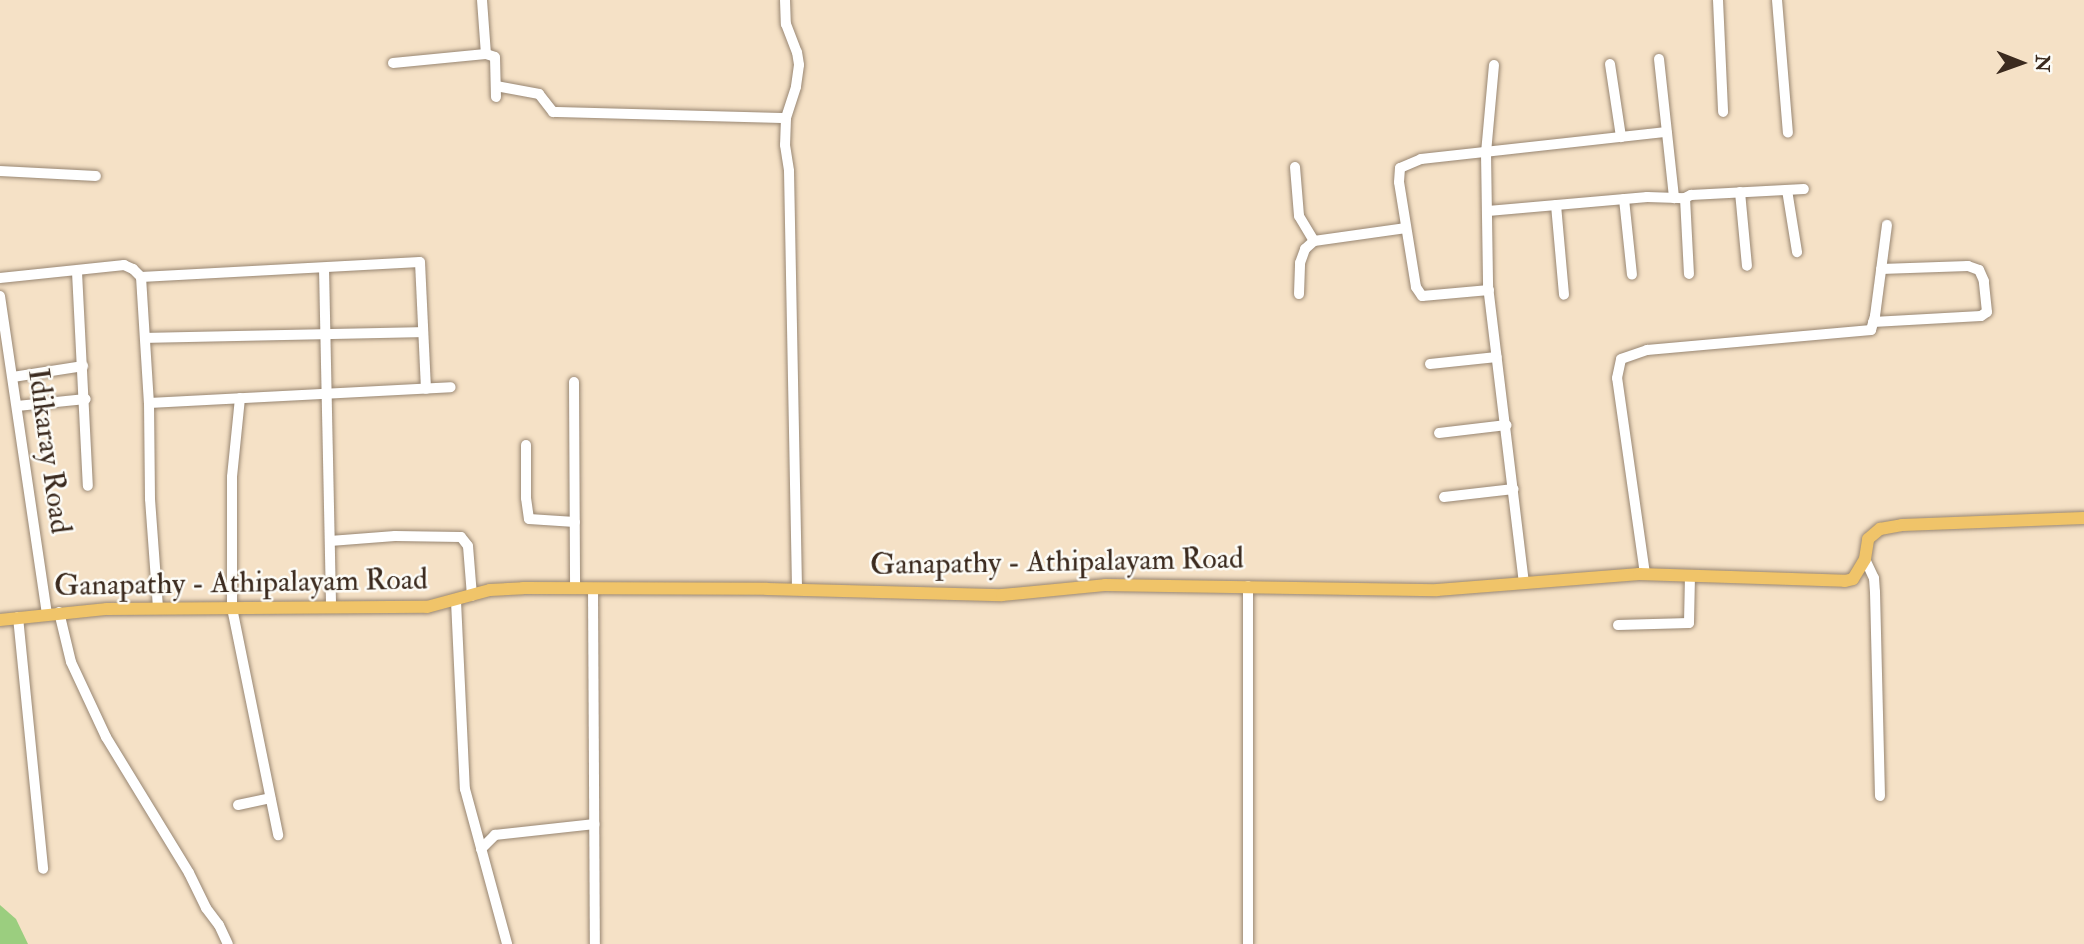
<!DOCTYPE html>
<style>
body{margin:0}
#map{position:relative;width:2084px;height:944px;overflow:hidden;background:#f5e1c6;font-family:"IM FELL Double Pica",serif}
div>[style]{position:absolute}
.green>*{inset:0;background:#9bce7f}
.roads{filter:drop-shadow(0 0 2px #988672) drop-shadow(0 0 2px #988672)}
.minor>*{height:10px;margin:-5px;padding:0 5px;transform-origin:5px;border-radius:5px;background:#fff}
.major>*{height:12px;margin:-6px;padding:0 6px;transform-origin:6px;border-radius:6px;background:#f0c469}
span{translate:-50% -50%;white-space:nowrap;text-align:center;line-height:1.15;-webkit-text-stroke:5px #fdfcf7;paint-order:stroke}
.street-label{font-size:30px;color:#3b2a1e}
.north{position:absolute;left:1986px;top:28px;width:70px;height:70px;-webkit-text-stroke:5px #fdfcf7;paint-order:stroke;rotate:91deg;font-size:19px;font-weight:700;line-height:28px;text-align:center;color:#3b2a1e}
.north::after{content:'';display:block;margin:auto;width:24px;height:32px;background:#3b2a1e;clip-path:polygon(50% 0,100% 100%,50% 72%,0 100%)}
</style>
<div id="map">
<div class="green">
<div style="clip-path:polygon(0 905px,16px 919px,28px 944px,0 944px)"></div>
</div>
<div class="roads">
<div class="minor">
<div style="left:482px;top:0;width:54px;rotate:85.8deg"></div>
<div style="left:785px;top:0;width:24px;rotate:88deg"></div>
<div style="left:786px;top:24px;width:30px;rotate:69deg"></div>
<div style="left:797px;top:52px;width:13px;rotate:81deg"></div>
<div style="left:799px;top:65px;width:22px;rotate:98deg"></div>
<div style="left:796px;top:87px;width:33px;rotate:108deg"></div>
<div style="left:786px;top:118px;width:27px;rotate:92deg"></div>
<div style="left:785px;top:145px;width:26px;rotate:81deg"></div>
<div style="left:789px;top:171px;width:418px;rotate:88.9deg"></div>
<div style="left:1718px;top:0;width:112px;rotate:87.4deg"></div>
<div style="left:1777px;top:0;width:133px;rotate:85.3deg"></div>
<div style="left:1659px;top:59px;width:140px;rotate:83.8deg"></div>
<div style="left:393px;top:63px;width:93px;rotate:-5.5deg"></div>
<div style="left:486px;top:54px;width:9px;rotate:18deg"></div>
<div style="left:495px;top:57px;width:40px;rotate:88.6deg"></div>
<div style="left:1610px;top:64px;width:74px;rotate:81.4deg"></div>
<div style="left:1494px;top:65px;width:88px;rotate:95.2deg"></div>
<div style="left:1486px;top:153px;width:133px;rotate:89.1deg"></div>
<div style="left:1488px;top:286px;width:298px;rotate:83.1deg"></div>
<div style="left:496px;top:86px;width:44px;rotate:10.5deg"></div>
<div style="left:539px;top:94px;width:23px;rotate:52deg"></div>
<div style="left:553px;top:112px;width:233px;rotate:1.5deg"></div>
<div style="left:1295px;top:167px;width:49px;rotate:85.3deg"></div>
<div style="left:1299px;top:216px;width:29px;rotate:59deg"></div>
<div style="left:1314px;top:241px;width:93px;rotate:-8deg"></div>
<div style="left:0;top:171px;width:96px;rotate:3deg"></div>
<div style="left:1787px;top:190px;width:63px;rotate:80.8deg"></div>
<div style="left:1740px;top:192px;width:74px;rotate:84.6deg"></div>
<div style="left:1685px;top:198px;width:76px;rotate:87deg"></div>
<div style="left:1624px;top:199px;width:76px;rotate:84deg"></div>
<div style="left:1556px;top:205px;width:90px;rotate:84.9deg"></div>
<div style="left:1488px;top:211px;width:160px;rotate:-5deg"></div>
<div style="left:1647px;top:197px;width:38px;rotate:2deg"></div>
<div style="left:1685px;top:198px;width:7px;rotate:-27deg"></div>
<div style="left:1691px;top:195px;width:113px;rotate:-3deg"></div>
<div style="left:324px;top:268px;width:339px;rotate:88.8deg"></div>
<div style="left:77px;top:272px;width:214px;rotate:87.1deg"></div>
<div style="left:141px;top:277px;width:279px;rotate:-3.1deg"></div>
<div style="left:420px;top:262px;width:127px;rotate:87.3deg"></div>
<div style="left:0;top:278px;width:125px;rotate:-6deg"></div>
<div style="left:124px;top:265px;width:10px;rotate:24deg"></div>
<div style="left:133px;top:269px;width:11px;rotate:45deg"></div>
<div style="left:141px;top:277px;width:126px;rotate:86.4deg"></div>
<div style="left:149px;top:403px;width:96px;rotate:89.4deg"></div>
<div style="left:150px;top:499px;width:109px;rotate:85.8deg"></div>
<div style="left:1489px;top:290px;width:67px;rotate:174.9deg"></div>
<div style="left:1422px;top:296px;width:11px;rotate:-124deg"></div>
<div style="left:1416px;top:287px;width:106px;rotate:-99.2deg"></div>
<div style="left:1399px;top:182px;width:14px;rotate:-86deg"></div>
<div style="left:1400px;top:168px;width:23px;rotate:-23deg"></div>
<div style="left:1421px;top:159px;width:247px;rotate:-6.3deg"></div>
<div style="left:1299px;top:294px;width:31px;rotate:-88deg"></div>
<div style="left:1300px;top:263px;width:15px;rotate:-70deg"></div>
<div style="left:1305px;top:249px;width:12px;rotate:-42deg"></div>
<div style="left:0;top:296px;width:320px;rotate:81.6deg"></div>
<div style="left:1873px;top:322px;width:108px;rotate:-3.2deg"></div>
<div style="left:1981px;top:316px;width:7px;rotate:-34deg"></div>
<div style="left:1987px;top:312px;width:31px;rotate:-96deg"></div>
<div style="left:1984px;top:281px;width:12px;rotate:-114deg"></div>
<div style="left:1979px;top:270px;width:12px;rotate:-160deg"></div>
<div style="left:1968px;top:266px;width:87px;rotate:178deg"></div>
<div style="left:146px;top:338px;width:277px;rotate:-1.2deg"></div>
<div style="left:1430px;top:364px;width:67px;rotate:-6deg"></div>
<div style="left:13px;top:377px;width:71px;rotate:-8.9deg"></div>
<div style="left:574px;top:382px;width:206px;rotate:89.7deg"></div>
<div style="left:240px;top:398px;width:79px;rotate:95.8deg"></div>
<div style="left:232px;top:477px;width:131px;rotate:90deg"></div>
<div style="left:232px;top:608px;width:232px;rotate:78.5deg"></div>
<div style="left:149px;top:403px;width:302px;rotate:-3deg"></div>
<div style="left:17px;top:406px;width:69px;rotate:-5.8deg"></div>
<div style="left:1439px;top:433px;width:68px;rotate:-6.7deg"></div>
<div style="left:526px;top:445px;width:53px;rotate:90deg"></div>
<div style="left:526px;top:498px;width:21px;rotate:82deg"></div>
<div style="left:529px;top:519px;width:46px;rotate:3.7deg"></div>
<div style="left:1444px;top:497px;width:70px;rotate:-6.5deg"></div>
<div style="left:330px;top:541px;width:65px;rotate:-4.4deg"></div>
<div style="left:395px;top:536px;width:66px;rotate:0.9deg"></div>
<div style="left:461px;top:537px;width:11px;rotate:52deg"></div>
<div style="left:468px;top:546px;width:50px;rotate:85.4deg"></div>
<div style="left:1865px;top:559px;width:21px;rotate:65deg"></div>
<div style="left:1874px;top:578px;width:14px;rotate:86deg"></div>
<div style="left:1875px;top:592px;width:204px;rotate:88.6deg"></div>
<div style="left:1645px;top:574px;width:198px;rotate:-98.1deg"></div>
<div style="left:1617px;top:378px;width:19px;rotate:-78deg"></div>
<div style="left:1621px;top:359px;width:28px;rotate:-19deg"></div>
<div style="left:1647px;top:350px;width:225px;rotate:-5.1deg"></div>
<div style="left:1871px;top:330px;width:15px;rotate:-74deg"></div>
<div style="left:1875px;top:316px;width:92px;rotate:-82.5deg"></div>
<div style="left:593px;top:588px;width:356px;rotate:89.7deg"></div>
<div style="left:456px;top:601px;width:188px;rotate:87.3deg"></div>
<div style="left:465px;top:789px;width:161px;rotate:74.8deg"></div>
<div style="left:59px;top:612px;width:51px;rotate:76.5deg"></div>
<div style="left:71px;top:662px;width:83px;rotate:65deg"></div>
<div style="left:106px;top:737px;width:159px;rotate:58.6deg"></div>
<div style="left:189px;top:873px;width:39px;rotate:64deg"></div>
<div style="left:206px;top:908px;width:21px;rotate:53deg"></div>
<div style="left:219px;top:925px;width:21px;rotate:65deg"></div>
<div style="left:18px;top:617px;width:253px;rotate:84.3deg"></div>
<div style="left:1618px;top:625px;width:71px;rotate:-1.6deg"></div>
<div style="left:1689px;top:623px;width:48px;rotate:-88.8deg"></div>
<div style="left:238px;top:805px;width:33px;rotate:-12deg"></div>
<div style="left:481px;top:849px;width:20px;rotate:-45deg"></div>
<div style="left:495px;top:835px;width:100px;rotate:-6.3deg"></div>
<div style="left:1248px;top:944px;width:358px;rotate:-90deg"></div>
</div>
<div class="major">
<div style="left:0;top:620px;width:108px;rotate:-5.9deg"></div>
<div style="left:107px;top:609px;width:320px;rotate:-0.4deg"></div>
<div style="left:427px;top:607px;width:65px;rotate:-15.1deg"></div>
<div style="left:490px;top:590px;width:33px;rotate:-3deg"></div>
<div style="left:523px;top:588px;width:244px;rotate:0.2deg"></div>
<div style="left:767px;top:589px;width:235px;rotate:1.5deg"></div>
<div style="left:1002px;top:595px;width:103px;rotate:-5.5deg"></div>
<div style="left:1105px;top:585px;width:332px;rotate:0.9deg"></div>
<div style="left:1437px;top:590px;width:203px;rotate:-4.5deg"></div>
<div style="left:1639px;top:574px;width:206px;rotate:1.9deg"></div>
<div style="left:1845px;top:581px;width:8px;rotate:-14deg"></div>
<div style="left:1853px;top:579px;width:23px;rotate:-59deg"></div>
<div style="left:1865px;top:559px;width:20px;rotate:-81deg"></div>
<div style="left:1868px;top:539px;width:16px;rotate:-40deg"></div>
<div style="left:1880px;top:529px;width:22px;rotate:-10deg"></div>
<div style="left:1902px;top:525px;width:182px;rotate:-2.2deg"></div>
</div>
</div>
<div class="street-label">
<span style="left:49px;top:451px;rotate:82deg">Idikaray Road</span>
<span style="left:1057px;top:562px;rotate:-1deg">Ganapathy - Athipalayam Road</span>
<span style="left:241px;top:583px;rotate:-1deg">Ganapathy - Athipalayam Road</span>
</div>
<div class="north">N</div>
</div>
